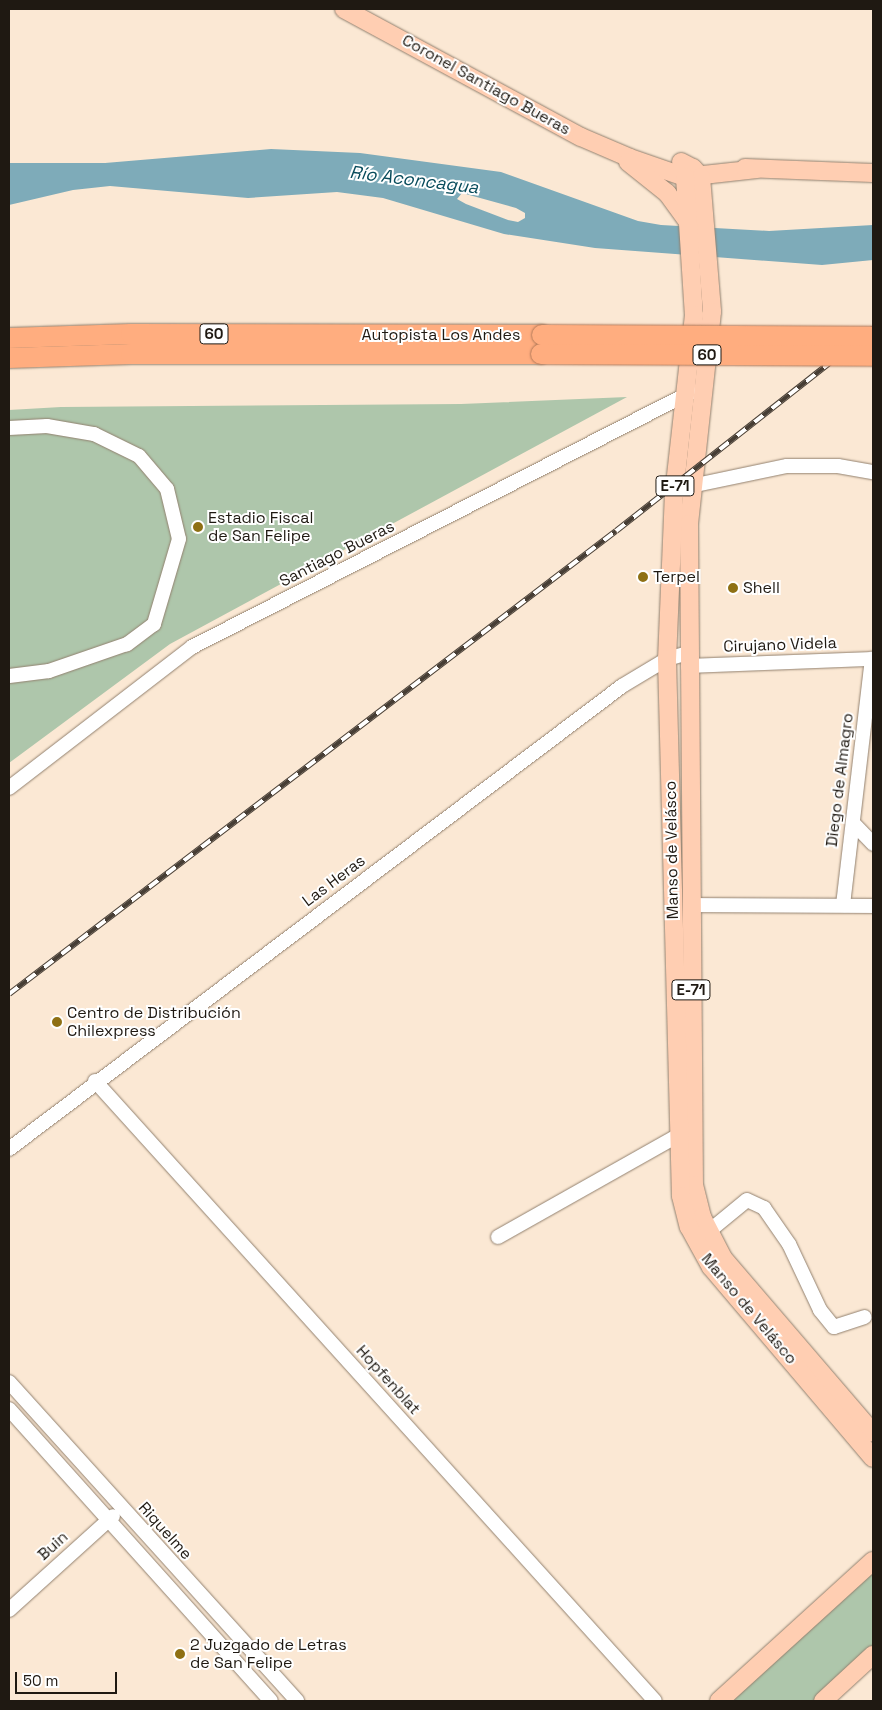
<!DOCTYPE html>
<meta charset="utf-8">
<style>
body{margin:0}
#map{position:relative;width:882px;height:1710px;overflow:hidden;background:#fbe8d4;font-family:"Space Grotesk",sans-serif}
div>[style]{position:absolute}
.green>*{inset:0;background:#aec6ab}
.water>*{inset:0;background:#7eabb9}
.roads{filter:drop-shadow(0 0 1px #92816f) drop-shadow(0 0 1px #92816f)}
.minor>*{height:14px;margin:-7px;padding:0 7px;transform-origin:7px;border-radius:7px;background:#fff}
.major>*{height:18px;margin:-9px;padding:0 9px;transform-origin:9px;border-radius:9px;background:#ffceb2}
.highway>*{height:20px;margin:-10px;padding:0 10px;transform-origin:10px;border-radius:10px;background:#ffad7f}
.rail>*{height:5.5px;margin-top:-2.75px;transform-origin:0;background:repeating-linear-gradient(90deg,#fff 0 11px,#473e35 0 22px);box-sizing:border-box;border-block:1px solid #473e35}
.bridges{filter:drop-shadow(0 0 1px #b17959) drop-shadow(0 0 1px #b17959)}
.highway-bridge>*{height:20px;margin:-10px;padding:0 10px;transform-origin:10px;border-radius:10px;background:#ffad7f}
.dots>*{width:14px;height:14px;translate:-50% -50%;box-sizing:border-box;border:2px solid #fff;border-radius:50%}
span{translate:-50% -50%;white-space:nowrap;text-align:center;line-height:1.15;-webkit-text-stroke:4px #fff;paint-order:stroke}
.shield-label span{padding:1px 4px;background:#fff;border:1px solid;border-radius:4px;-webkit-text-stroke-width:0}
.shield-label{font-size:15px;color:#1f1912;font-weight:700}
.street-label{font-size:16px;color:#1f1912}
.poi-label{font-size:16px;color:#1f1912}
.left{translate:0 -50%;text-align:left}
.water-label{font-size:18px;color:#074b5b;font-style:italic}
.frame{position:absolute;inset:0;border:10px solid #1f1912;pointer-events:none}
.scale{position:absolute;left:15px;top:1672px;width:102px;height:22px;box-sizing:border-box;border:2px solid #1f1912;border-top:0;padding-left:6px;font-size:15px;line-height:18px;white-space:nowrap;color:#1f1912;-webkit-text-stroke:4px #fff;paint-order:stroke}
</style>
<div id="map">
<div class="green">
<div style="clip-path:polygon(627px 397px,170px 644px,9px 763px,9px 410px,61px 407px,461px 404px)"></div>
<div style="clip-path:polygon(873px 1568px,873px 1651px,818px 1701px,727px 1701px)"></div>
</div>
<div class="water">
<div style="clip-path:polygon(evenodd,271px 149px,360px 153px,501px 172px,638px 221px,661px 225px,769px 231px,873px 225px,873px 260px,822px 265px,595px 248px,504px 234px,383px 198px,337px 192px,248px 198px,110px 186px,73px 190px,9px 205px,9px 163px,105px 163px,271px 149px,462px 193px,516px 208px,525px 213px,525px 218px,518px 222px,508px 220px,466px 204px,457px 199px,462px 193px)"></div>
</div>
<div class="roads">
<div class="minor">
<div style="left:9px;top:428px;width:38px;rotate:-3deg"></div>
<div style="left:47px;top:426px;width:48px;rotate:9.7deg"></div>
<div style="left:94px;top:434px;width:50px;rotate:26.1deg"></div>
<div style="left:139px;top:456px;width:43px;rotate:49.7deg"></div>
<div style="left:167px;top:489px;width:51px;rotate:76.5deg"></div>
<div style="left:179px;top:539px;width:89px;rotate:106.4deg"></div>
<div style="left:154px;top:624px;width:34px;rotate:143deg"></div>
<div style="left:127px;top:644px;width:83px;rotate:160.9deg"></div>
<div style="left:49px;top:671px;width:40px;rotate:172.9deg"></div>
<div style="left:674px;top:493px;width:18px;rotate:-22deg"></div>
<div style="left:691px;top:486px;width:98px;rotate:-11.8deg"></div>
<div style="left:787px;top:466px;width:51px"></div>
<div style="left:838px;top:466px;width:36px;rotate:10deg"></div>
<div style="left:688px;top:666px;width:185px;rotate:-2.2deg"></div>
<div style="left:9px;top:788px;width:231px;rotate:-37.6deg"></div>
<div style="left:192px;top:647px;width:560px;rotate:-27.07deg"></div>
<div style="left:853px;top:823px;width:29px;rotate:46deg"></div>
<div style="left:690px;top:905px;width:183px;rotate:0.3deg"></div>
<div style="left:843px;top:905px;width:248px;rotate:-83.3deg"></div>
<div style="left:95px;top:1081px;width:835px;rotate:47.91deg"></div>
<div style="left:9px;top:1149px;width:768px;rotate:-37.06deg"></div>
<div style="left:622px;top:686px;width:52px;rotate:-31deg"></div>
<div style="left:667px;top:659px;width:22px;rotate:-16deg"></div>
<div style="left:708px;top:1232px;width:50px;rotate:-39.4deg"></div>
<div style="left:747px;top:1200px;width:19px;rotate:25deg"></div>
<div style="left:764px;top:1208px;width:44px;rotate:55.2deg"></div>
<div style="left:789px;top:1244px;width:73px;rotate:64.8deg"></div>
<div style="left:820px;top:1310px;width:22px;rotate:51deg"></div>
<div style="left:834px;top:1327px;width:32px;rotate:-18deg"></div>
<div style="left:498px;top:1237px;width:208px;rotate:-29.4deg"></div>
<div style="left:9px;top:1382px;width:430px;rotate:47.9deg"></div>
<div style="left:9px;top:1409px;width:392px;rotate:48.1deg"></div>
<div style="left:9px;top:1610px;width:140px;rotate:-42.1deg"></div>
</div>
<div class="major">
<div style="left:344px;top:9px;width:269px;rotate:28.4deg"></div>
<div style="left:581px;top:137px;width:53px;rotate:23.2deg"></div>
<div style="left:630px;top:158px;width:58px;rotate:19.1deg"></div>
<div style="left:685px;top:177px;width:72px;rotate:-6.3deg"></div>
<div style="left:628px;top:162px;width:50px;rotate:38.5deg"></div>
<div style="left:667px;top:193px;width:34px;rotate:54deg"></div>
<div style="left:681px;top:162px;width:13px;rotate:27deg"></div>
<div style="left:693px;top:168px;width:12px;rotate:48deg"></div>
<div style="left:701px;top:177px;width:135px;rotate:85.3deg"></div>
<div style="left:712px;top:312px;width:213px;rotate:96.2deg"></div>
<div style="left:689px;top:524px;width:661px;rotate:89.57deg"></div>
<div style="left:694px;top:1185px;width:33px;rotate:76deg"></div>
<div style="left:702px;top:1217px;width:46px;rotate:62.9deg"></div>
<div style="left:723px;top:1258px;width:230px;rotate:49.4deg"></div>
<div style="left:745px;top:168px;width:128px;rotate:2.2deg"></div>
<div style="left:685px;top:177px;width:138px;rotate:86.3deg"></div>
<div style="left:694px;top:315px;width:179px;rotate:96.4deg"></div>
<div style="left:674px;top:493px;width:166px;rotate:92.4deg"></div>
<div style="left:667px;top:659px;width:537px;rotate:88.51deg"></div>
<div style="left:681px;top:1196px;width:32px;rotate:76deg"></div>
<div style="left:689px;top:1227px;width:46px;rotate:61.2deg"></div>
<div style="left:711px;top:1267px;width:250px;rotate:49.7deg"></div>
<div style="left:719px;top:1701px;width:208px;rotate:-42.3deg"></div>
<div style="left:823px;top:1701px;width:68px;rotate:-42.6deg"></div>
</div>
<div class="highway">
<div style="left:9px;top:338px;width:122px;rotate:-1.9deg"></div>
<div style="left:131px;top:334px;width:411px;rotate:0.1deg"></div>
<div style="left:9px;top:358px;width:122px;rotate:-1.9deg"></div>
<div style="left:131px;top:354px;width:410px"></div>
</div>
</div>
<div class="rail">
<div style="left:9px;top:994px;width:763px;rotate:-37.34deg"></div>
<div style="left:616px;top:531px;width:327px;rotate:-38.2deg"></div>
</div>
<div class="bridges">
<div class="highway-bridge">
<div style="left:542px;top:335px;width:331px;rotate:0.3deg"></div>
<div style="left:541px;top:354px;width:332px;rotate:0.3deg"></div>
</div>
</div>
<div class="dots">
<div style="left:198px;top:527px;background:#8e7014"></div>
<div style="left:643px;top:577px;background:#8e7014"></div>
<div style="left:733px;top:588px;background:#8e7014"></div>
<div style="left:57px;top:1022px;background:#8e7014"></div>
<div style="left:180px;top:1654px;background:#8e7014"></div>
</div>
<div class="shield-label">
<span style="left:214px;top:334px">60</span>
<span style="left:707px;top:355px">60</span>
<span style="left:675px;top:486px">E-71</span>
<span style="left:691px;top:990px">E-71</span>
</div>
<div class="street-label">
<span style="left:486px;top:85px;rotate:29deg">Coronel Santiago Bueras</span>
<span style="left:441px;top:335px">Autopista Los Andes</span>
<span style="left:337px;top:554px;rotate:-27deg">Santiago Bueras</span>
<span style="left:780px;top:645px;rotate:-2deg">Cirujano Videla</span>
<span style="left:840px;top:780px;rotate:-83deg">Diego de Almagro</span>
<span style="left:672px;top:850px;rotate:-91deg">Manso de Velásco</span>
<span style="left:334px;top:881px;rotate:-37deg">Las Heras</span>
<span style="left:749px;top:1309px;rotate:50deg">Manso de Velásco</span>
<span style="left:388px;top:1380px;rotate:48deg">Hopfenblat</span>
<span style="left:165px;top:1531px;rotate:48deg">Riquelme</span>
<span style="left:53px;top:1546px;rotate:-42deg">Buin</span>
</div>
<div class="poi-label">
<span class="left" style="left:208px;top:527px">Estadio Fiscal<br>de San Felipe</span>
<span class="left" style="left:653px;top:577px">Terpel</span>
<span class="left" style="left:743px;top:588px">Shell</span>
<span class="left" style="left:67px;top:1022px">Centro de Distribución<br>Chilexpress</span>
<span class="left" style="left:190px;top:1654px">2 Juzgado de Letras<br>de San Felipe</span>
</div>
<div class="water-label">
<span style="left:414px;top:180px;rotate:7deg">Río Aconcagua</span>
</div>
<div class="frame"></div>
<div class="scale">50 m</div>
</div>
